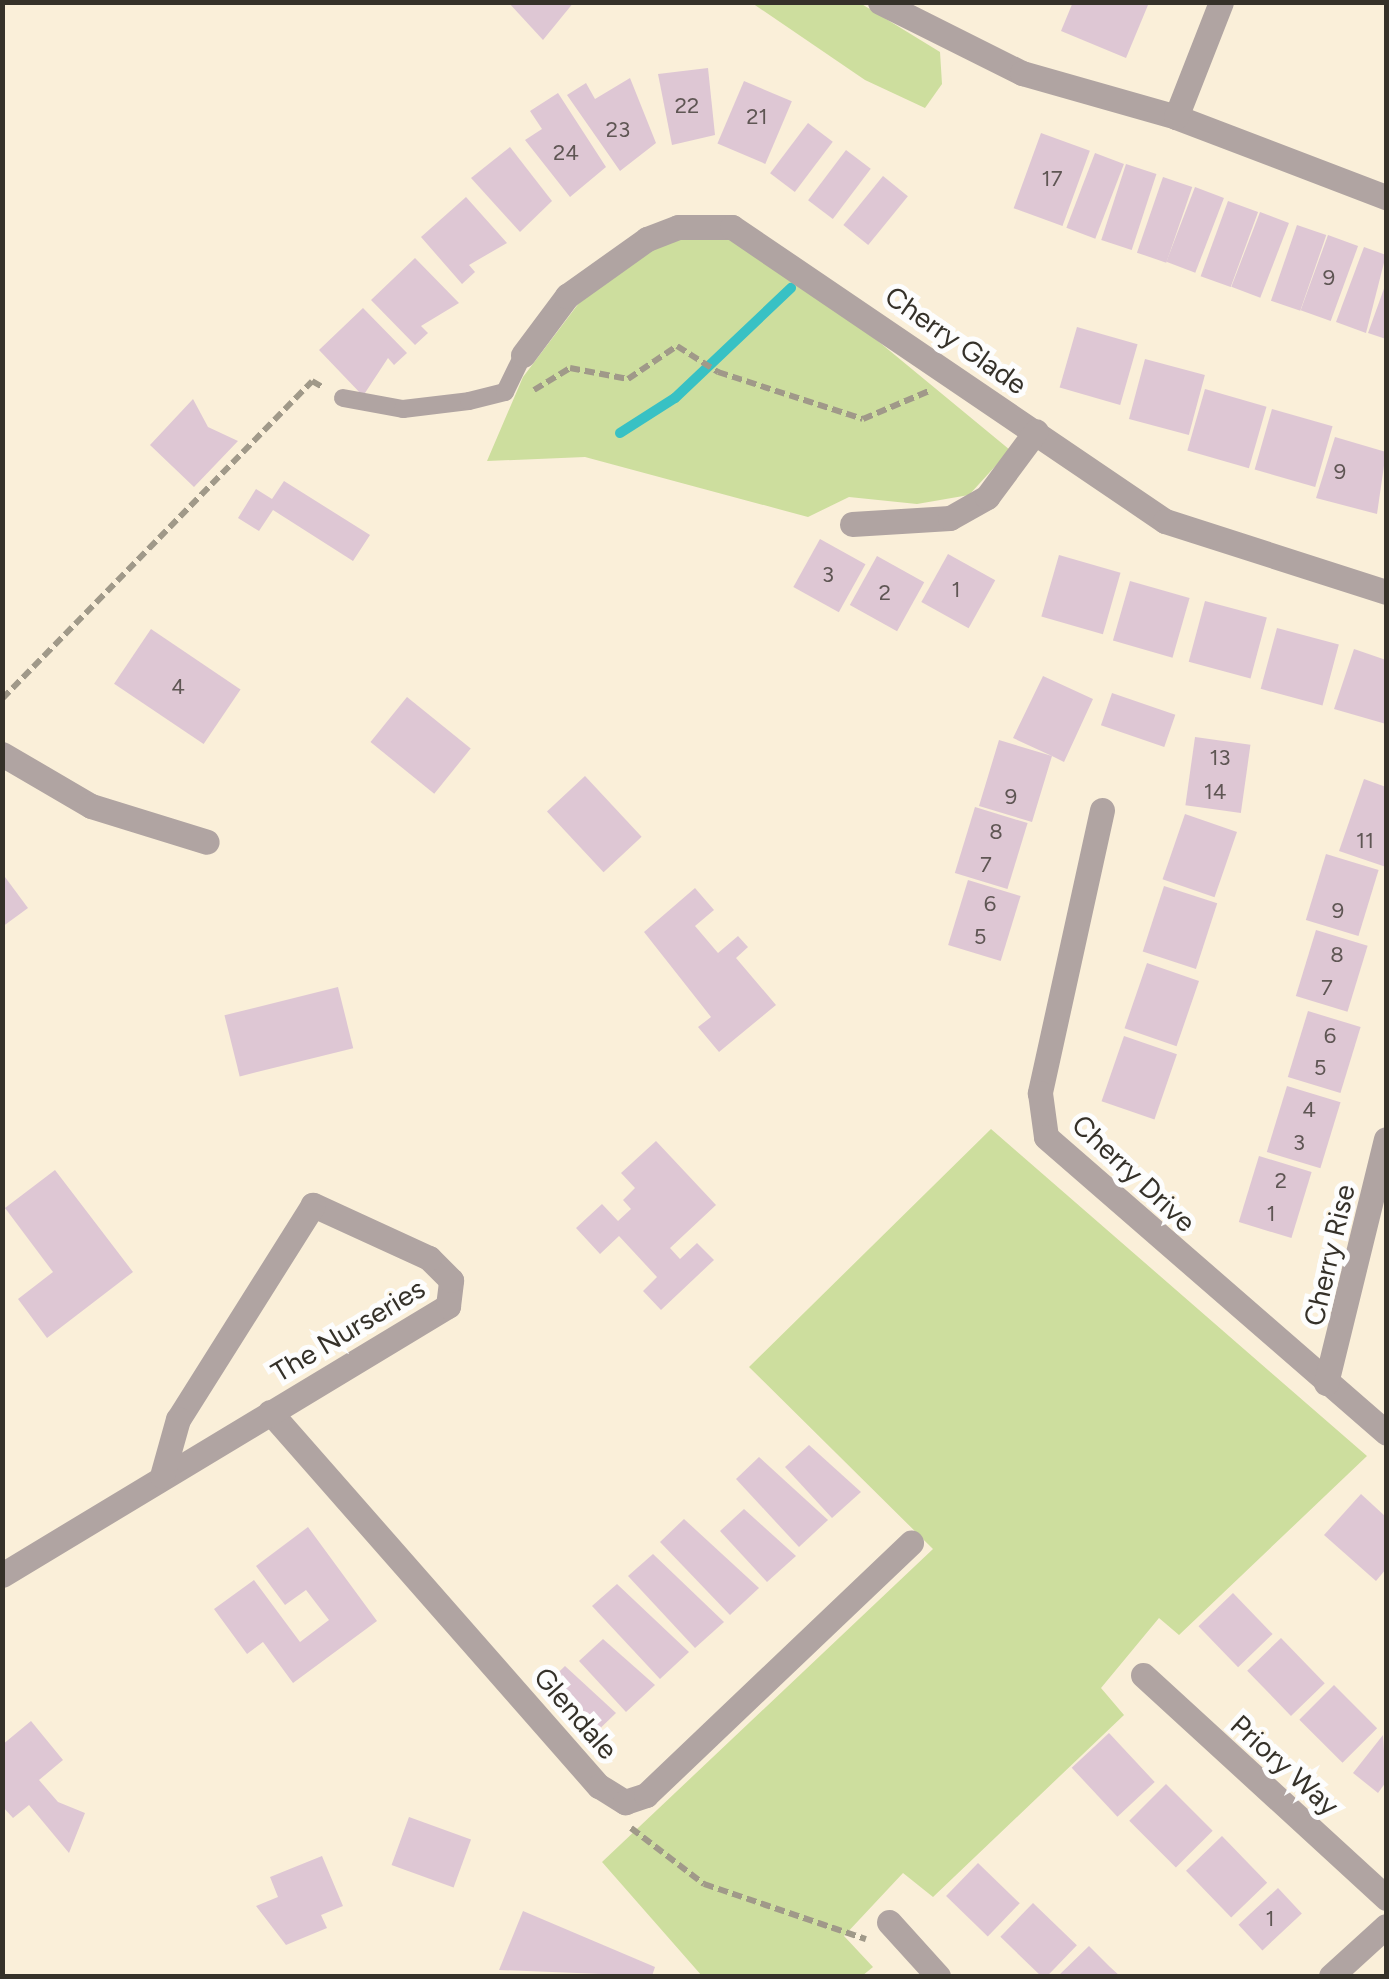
<!DOCTYPE html>
<style>
body{margin:0}
#map{position:relative;width:1389px;height:1979px;overflow:hidden;background:#faefd9;font-family:Figtree,sans-serif}
div>[style]{position:absolute}
.green>*{inset:0;background:#cdde9e}
.stream>*{height:10px;margin:-5px;padding:0 5px;transform-origin:5px;border-radius:5px;background:#38c1c4}
.building>*{inset:0;background:#dec7d4;transform-origin:0 0}
.path>*{height:6px;margin-top:-3px;transform-origin:0;background:repeating-linear-gradient(90deg,#a09989 0 10px,transparent 0 15px)}
.service>*{height:18px;margin:-9px;padding:0 9px;transform-origin:9px;border-radius:9px;background:#b0a4a2}
.minor>*{height:25px;margin:-12.5px;padding:0 12.5px;transform-origin:12.5px;border-radius:12.5px;background:#b0a4a2}
span{translate:-50% -50%;white-space:nowrap;text-align:center;line-height:1.15;-webkit-text-stroke:10px #fdfdfd;paint-order:stroke}
.number-label{font-size:22px;color:#5f5654}
.number-label span{-webkit-text-stroke-width:0}
.street-label{font-size:28px;color:#353129}
.frame{position:absolute;inset:0;border:5px solid #353129;pointer-events:none}
</style>
<div id="map">
<div class="green">
<div style="clip-path:polygon(752px 3px,860px 3px,940px 52px,942px 84px,925px 108px,865px 80px)"></div>
<div style="clip-path:polygon(689px 232px,722px 234px,827px 299px,1010px 450px,969px 495px,917px 504px,849px 497px,808px 517px,585px 457px,487px 461px,523px 377px,579px 303px,652px 247px)"></div>
<div style="clip-path:polygon(991px 1129px,1367px 1456px,1179px 1635px,1159px 1618px,1101px 1688px,1124px 1715px,933px 1897px,903px 1873px,844px 1936px,873px 1967px,862px 1976px,702px 1976px,602px 1862px,933px 1549px,749px 1367px)"></div>
</div>
<div class="stream">
<div style="left:620px;top:433px;width:65px;rotate:-32.5deg"></div>
<div style="left:675px;top:398px;width:160px;rotate:-43.5deg"></div>
</div>
<div class="building">
<div style="clip-path:polygon(508px 2px,574px 2px,543px 40px)"></div>
<div style="clip-path:polygon(1073px 2px,1148px 5px,1126px 58px,1061px 31px)"></div>
<div style="clip-path:polygon(708px 68px,715px 135px,672px 145px,658px 74px)"></div>
<div style="clip-path:polygon(630px 78px,656px 143px,620px 171px,567px 95px,586px 83px,595px 99px)"></div>
<div style="left:744px;top:81px;width:52px;height:68px;rotate:23deg"></div>
<div style="clip-path:polygon(558px 93px,606px 167px,570px 197px,525px 140px,542px 129px,530px 111px)"></div>
<div style="left:808px;top:123px;width:31px;height:63px;rotate:37deg"></div>
<div style="left:1041px;top:133px;width:52px;height:80px;rotate:20deg"></div>
<div style="clip-path:polygon(510px 147px,552px 201px,520px 232px,471px 178px)"></div>
<div style="left:846px;top:150px;width:31px;height:63px;rotate:37deg"></div>
<div style="left:1095px;top:153px;width:31px;height:80px;rotate:21deg"></div>
<div style="left:1126px;top:164px;width:32px;height:80px;rotate:18deg"></div>
<div style="left:883px;top:176px;width:32px;height:63px;rotate:39deg"></div>
<div style="left:1163px;top:177px;width:31px;height:80px;rotate:19deg"></div>
<div style="left:1195px;top:187px;width:31px;height:80px;rotate:21deg"></div>
<div style="clip-path:polygon(466px 197px,507px 243px,469px 265px,475px 272px,462px 284px,421px 237px)"></div>
<div style="left:1228px;top:201px;width:32px;height:80px;rotate:20deg"></div>
<div style="left:1260px;top:212px;width:31px;height:80px;rotate:21deg"></div>
<div style="left:1297px;top:225px;width:31px;height:80px;rotate:19deg"></div>
<div style="left:1328px;top:235px;width:32px;height:80px;rotate:20deg"></div>
<div style="clip-path:polygon(1364px 247px,1386px 255px,1366px 333px,1336px 322px)"></div>
<div style="clip-path:polygon(415px 258px,459px 303px,421px 326px,428px 333px,415px 345px,371px 300px)"></div>
<div style="clip-path:polygon(1386px 283px,1386px 339px,1368px 333px)"></div>
<div style="clip-path:polygon(363px 308px,407px 353px,394px 365px,388px 358px,363px 396px,319px 350px)"></div>
<div style="left:1077px;top:327px;width:63px;height:63px;rotate:16deg"></div>
<div style="left:1145px;top:359px;width:62px;height:62px;rotate:15deg"></div>
<div style="left:1205px;top:389px;width:64px;height:64px;rotate:16deg"></div>
<div style="clip-path:polygon(193px 399px,208px 427px,238px 441px,194px 487px,150px 445px)"></div>
<div style="left:1272px;top:409px;width:63px;height:63px;rotate:16deg"></div>
<div style="clip-path:polygon(1335px 437px,1386px 452px,1377px 514px,1316px 498px)"></div>
<div style="clip-path:polygon(284px 481px,370px 535px,353px 561px,273px 510px,259px 531px,238px 518px,256px 489px,272px 499px)"></div>
<div style="left:820px;top:539px;width:52px;height:55px;rotate:29deg"></div>
<div style="left:948px;top:554px;width:54px;height:55px;rotate:29deg"></div>
<div style="left:1059px;top:555px;width:64px;height:64px;rotate:16deg"></div>
<div style="left:877px;top:556px;width:54px;height:56px;rotate:29deg"></div>
<div style="left:1130px;top:581px;width:62px;height:62px;rotate:16deg"></div>
<div style="left:1205px;top:601px;width:64px;height:63px;rotate:15deg"></div>
<div style="left:1277px;top:628px;width:64px;height:63px;rotate:15deg"></div>
<div style="left:151px;top:629px;width:108px;height:66px;rotate:34deg"></div>
<div style="clip-path:polygon(1354px 649px,1386px 660px,1386px 724px,1334px 709px)"></div>
<div style="clip-path:polygon(1043px 676px,1093px 699px,1064px 762px,1052px 756px,1032px 822px,979px 806px,999px 740px,1052px 756px,1013px 738px)"></div>
<div style="left:1112px;top:693px;width:67px;height:34px;rotate:19deg"></div>
<div style="left:407px;top:697px;width:82px;height:58px;rotate:39deg"></div>
<div style="left:1195px;top:737px;width:56px;height:69px;rotate:8deg"></div>
<div style="left:585px;top:776px;width:83px;height:52px;rotate:47deg"></div>
<div style="clip-path:polygon(1364px 779px,1386px 787px,1386px 867px,1339px 851px)"></div>
<div style="left:975px;top:807px;width:55px;height:69px;rotate:17deg"></div>
<div style="left:1185px;top:814px;width:55px;height:69px;rotate:19deg"></div>
<div style="left:1326px;top:854px;width:55px;height:69px;rotate:17deg"></div>
<div style="clip-path:polygon(2px 873px,28px 908px,2px 927px)"></div>
<div style="left:968px;top:880px;width:55px;height:68px;rotate:17deg"></div>
<div style="left:1164px;top:886px;width:56px;height:69px;rotate:18deg"></div>
<div style="clip-path:polygon(695px 888px,714px 910px,695px 926px,718px 953px,738px 936px,748px 947px,736px 958px,776px 1005px,719px 1052px,698px 1027px,711px 1017px,644px 932px)"></div>
<div style="left:1316px;top:930px;width:54px;height:69px;rotate:17deg"></div>
<div style="left:1147px;top:963px;width:55px;height:69px;rotate:19deg"></div>
<div style="left:338px;top:987px;width:63px;height:117px;rotate:76deg"></div>
<div style="left:1308px;top:1011px;width:55px;height:69px;rotate:17deg"></div>
<div style="left:1124px;top:1036px;width:56px;height:69px;rotate:19deg"></div>
<div style="left:1287px;top:1086px;width:56px;height:69px;rotate:17deg"></div>
<div style="clip-path:polygon(656px 1141px,716px 1205px,670px 1248px,680px 1259px,697px 1243px,714px 1260px,661px 1310px,643px 1291px,657px 1277px,619px 1236px,600px 1254px,576px 1228px,602px 1204px,618px 1221px,631px 1209px,623px 1200px,635px 1188px,621px 1173px)"></div>
<div style="left:1259px;top:1156px;width:55px;height:69px;rotate:17deg"></div>
<div style="clip-path:polygon(55px 1170px,133px 1272px,47px 1338px,18px 1299px,53px 1272px,5px 1208px)"></div>
<div style="clip-path:polygon(809px 1445px,861px 1492px,832px 1518px,785px 1467px)"></div>
<div style="clip-path:polygon(759px 1457px,828px 1520px,799px 1547px,736px 1479px)"></div>
<div style="clip-path:polygon(1361px 1494px,1386px 1517px,1386px 1569px,1376px 1581px,1324px 1535px)"></div>
<div style="clip-path:polygon(744px 1509px,796px 1556px,767px 1582px,720px 1531px)"></div>
<div style="clip-path:polygon(684px 1519px,759px 1588px,730px 1615px,660px 1542px)"></div>
<div style="clip-path:polygon(308px 1527px,377px 1621px,293px 1683px,263px 1642px,247px 1654px,214px 1609px,254px 1580px,300px 1642px,329px 1620px,306px 1590px,285px 1605px,256px 1566px)"></div>
<div style="clip-path:polygon(653px 1554px,724px 1622px,695px 1648px,628px 1576px)"></div>
<div style="clip-path:polygon(617px 1584px,689px 1652px,660px 1679px,592px 1606px)"></div>
<div style="left:1233px;top:1593px;width:57px;height:48px;rotate:46deg"></div>
<div style="left:1281px;top:1638px;width:63px;height:47px;rotate:46deg"></div>
<div style="clip-path:polygon(603px 1639px,655px 1685px,626px 1712px,579px 1661px)"></div>
<div style="clip-path:polygon(565px 1666px,616px 1713px,588px 1740px,541px 1689px)"></div>
<div style="left:1334px;top:1685px;width:61px;height:49px;rotate:45deg"></div>
<div style="clip-path:polygon(31px 1721px,63px 1760px,39px 1780px,58px 1802px,85px 1813px,69px 1853px,29px 1805px,13px 1818px,2px 1806px,2px 1745px)"></div>
<div style="left:1109px;top:1733px;width:67px;height:51px;rotate:47deg"></div>
<div style="clip-path:polygon(1383px 1735px,1386px 1782px,1378px 1793px,1353px 1773px)"></div>
<div style="left:1166px;top:1784px;width:66px;height:52px;rotate:45deg"></div>
<div style="left:409px;top:1817px;width:66px;height:51px;rotate:20deg"></div>
<div style="left:1222px;top:1836px;width:65px;height:50px;rotate:46deg"></div>
<div style="clip-path:polygon(322px 1856px,343px 1906px,321px 1915px,327px 1928px,286px 1945px,256px 1906px,278px 1897px,270px 1877px)"></div>
<div style="left:978px;top:1863px;width:58px;height:46px;rotate:44deg"></div>
<div style="left:1278px;top:1888px;width:35px;height:54px;rotate:47deg"></div>
<div style="left:1033px;top:1903px;width:61px;height:47px;rotate:44deg"></div>
<div style="clip-path:polygon(523px 1911px,655px 1967px,652px 1976px,499px 1970px)"></div>
<div style="clip-path:polygon(1089px 1946px,1110px 1967px,1120px 1976px,1058px 1976px)"></div>
</div>
<div class="path">
<div style="left:534px;top:390px;width:42px;rotate:-31.4deg"></div>
<div style="left:570px;top:368px;width:59px;rotate:10.7deg"></div>
<div style="left:628px;top:379px;width:59px;rotate:-34deg"></div>
<div style="left:677px;top:346px;width:49px;rotate:32.4deg"></div>
<div style="left:718px;top:372px;width:152px;rotate:18deg"></div>
<div style="left:863px;top:419px;width:72px;rotate:-23deg"></div>
<div style="left:2px;top:699px;width:444px;rotate:-45.7deg"></div>
<div style="left:312px;top:381px;width:14px;rotate:30deg"></div>
<div style="left:631px;top:1828px;width:92px;rotate:37.5deg"></div>
<div style="left:704px;top:1884px;width:171px;rotate:18.8deg"></div>
</div>
<div class="service">
<div style="left:343px;top:398px;width:61px;rotate:10.4deg"></div>
<div style="left:403px;top:409px;width:66px;rotate:-6.9deg"></div>
<div style="left:469px;top:401px;width:37px;rotate:-14deg"></div>
<div style="left:505px;top:392px;width:41px;rotate:-64.1deg"></div>
</div>
<div class="minor">
<div style="left:880px;top:2px;width:159px;rotate:26.6deg"></div>
<div style="left:1022px;top:73px;width:160px;rotate:15.9deg"></div>
<div style="left:1176px;top:117px;width:225px;rotate:20.9deg"></div>
<div style="left:1176px;top:117px;width:123px;rotate:-68.6deg"></div>
<div style="left:523px;top:355px;width:74px;rotate:-53.3deg"></div>
<div style="left:567px;top:296px;width:98px;rotate:-35.5deg"></div>
<div style="left:647px;top:239px;width:33px;rotate:-21deg"></div>
<div style="left:678px;top:227px;width:54px"></div>
<div style="left:732px;top:227px;width:523px;rotate:34.18deg"></div>
<div style="left:1165px;top:521px;width:232px;rotate:17.8deg"></div>
<div style="left:852px;top:524px;width:98px;rotate:-3.5deg"></div>
<div style="left:950px;top:518px;width:43px;rotate:-29.6deg"></div>
<div style="left:987px;top:497px;width:82px;rotate:-53.4deg"></div>
<div style="left:2px;top:754px;width:103px;rotate:30.3deg"></div>
<div style="left:91px;top:806px;width:121px;rotate:17.2deg"></div>
<div style="left:1102px;top:810px;width:290px;rotate:102.4deg"></div>
<div style="left:1040px;top:1093px;width:44px;rotate:82.2deg"></div>
<div style="left:1046px;top:1137px;width:451px;rotate:41deg"></div>
<div style="left:1326px;top:1383px;width:251px;rotate:-76.2deg"></div>
<div style="left:270px;top:1412px;width:498px;rotate:48.7deg"></div>
<div style="left:599px;top:1786px;width:31px;rotate:32deg"></div>
<div style="left:625px;top:1802px;width:22px;rotate:-18deg"></div>
<div style="left:646px;top:1795px;width:366px;rotate:-43.6deg"></div>
<div style="left:2px;top:1575px;width:521px;rotate:-31.1deg"></div>
<div style="left:448px;top:1306px;width:26px;rotate:-83deg"></div>
<div style="left:451px;top:1280px;width:31px;rotate:-135deg"></div>
<div style="left:429px;top:1258px;width:128px;rotate:-155.4deg"></div>
<div style="left:313px;top:1205px;width:253px;rotate:122.2deg"></div>
<div style="left:178px;top:1419px;width:59px;rotate:105.7deg"></div>
<div style="left:1143px;top:1675px;width:330px;rotate:42.5deg"></div>
<div style="left:889px;top:1922px;width:73px;rotate:47.8deg"></div>
<div style="left:1331px;top:1976px;width:74px;rotate:-42.3deg"></div>
</div>
<div class="number-label">
<span style="left:687px;top:106px">22</span>
<span style="left:757px;top:117px">21</span>
<span style="left:618px;top:130px">23</span>
<span style="left:566px;top:153px">24</span>
<span style="left:1052px;top:179px">17</span>
<span style="left:1329px;top:278px">9</span>
<span style="left:1340px;top:472px">9</span>
<span style="left:828px;top:575px">3</span>
<span style="left:956px;top:590px">1</span>
<span style="left:885px;top:593px">2</span>
<span style="left:178px;top:687px">4</span>
<span style="left:1220px;top:758px">13</span>
<span style="left:1215px;top:792px">14</span>
<span style="left:1011px;top:797px">9</span>
<span style="left:996px;top:832px">8</span>
<span style="left:1365px;top:841px">11</span>
<span style="left:986px;top:865px">7</span>
<span style="left:990px;top:904px">6</span>
<span style="left:1338px;top:911px">9</span>
<span style="left:980px;top:937px">5</span>
<span style="left:1337px;top:955px">8</span>
<span style="left:1327px;top:988px">7</span>
<span style="left:1330px;top:1036px">6</span>
<span style="left:1320px;top:1068px">5</span>
<span style="left:1309px;top:1110px">4</span>
<span style="left:1299px;top:1143px">3</span>
<span style="left:1281px;top:1181px">2</span>
<span style="left:1271px;top:1214px">1</span>
<span style="left:1270px;top:1919px">1</span>
</div>
<div class="street-label">
<span style="left:956px;top:340px;rotate:35deg">Cherry Glade</span>
<span style="left:1134px;top:1173px;rotate:43deg">Cherry Drive</span>
<span style="left:1329px;top:1255px;rotate:-77deg">Cherry Rise</span>
<span style="left:348px;top:1330px;rotate:-31deg">The Nurseries</span>
<span style="left:576px;top:1713px;rotate:49deg">Glendale</span>
<span style="left:1285px;top:1765px;rotate:42deg">Priory Way</span>
</div>
<div class="frame"></div>
</div>
